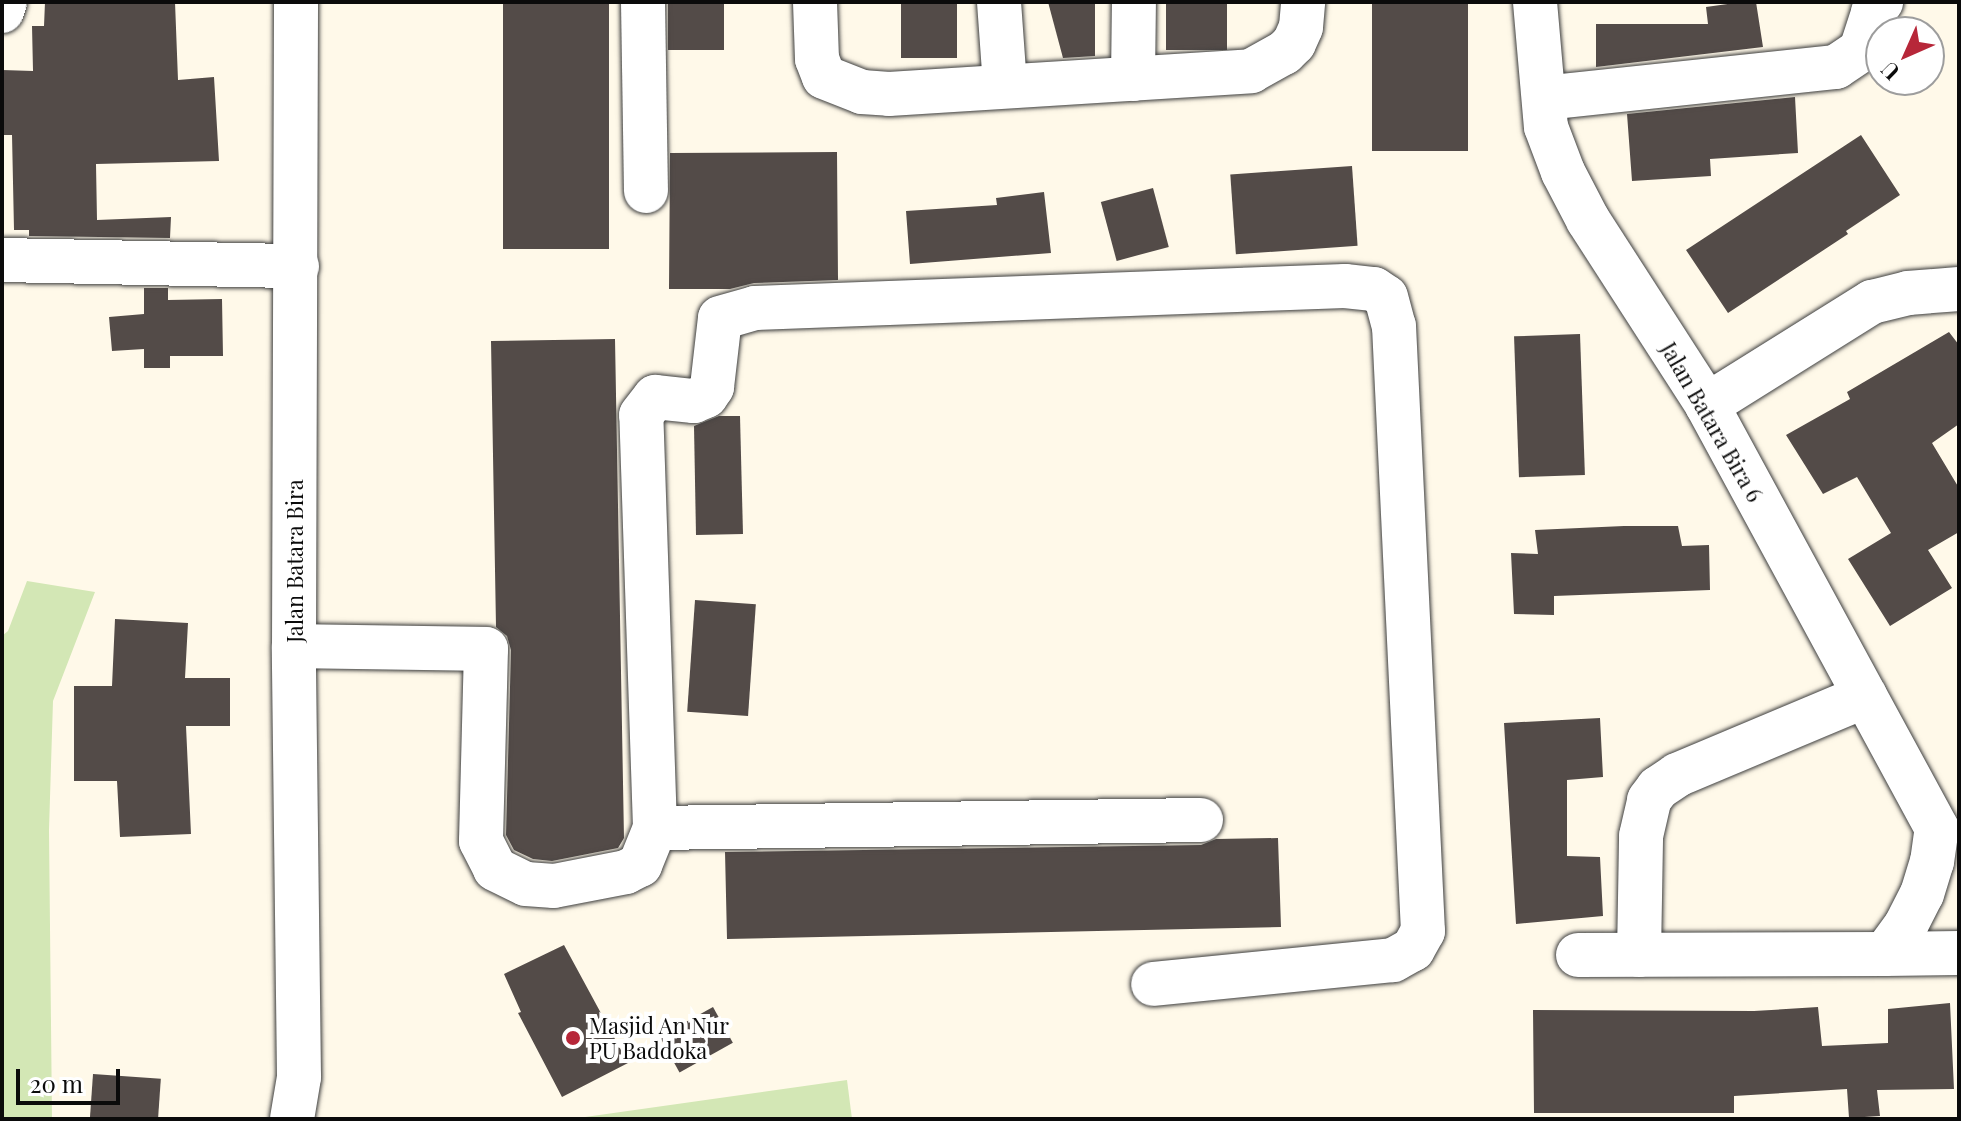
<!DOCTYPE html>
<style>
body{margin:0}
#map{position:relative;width:1961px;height:1121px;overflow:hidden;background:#fff9e9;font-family:"Playfair Display",serif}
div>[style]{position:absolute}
.green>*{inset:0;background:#d3e7b5}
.building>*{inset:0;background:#534b48;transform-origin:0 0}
.roads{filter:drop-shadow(0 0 2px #3e3e3e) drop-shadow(0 0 2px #3e3e3e)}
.minor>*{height:44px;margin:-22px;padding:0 22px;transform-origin:22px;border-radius:22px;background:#fff}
.dots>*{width:22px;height:22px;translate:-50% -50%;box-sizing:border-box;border:4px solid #fff;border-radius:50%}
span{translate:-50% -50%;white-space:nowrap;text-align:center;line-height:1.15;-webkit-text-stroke:8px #fff;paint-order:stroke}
.street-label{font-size:22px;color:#0b0b0b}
.poi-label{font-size:22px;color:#0b0b0b}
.left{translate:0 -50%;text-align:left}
.frame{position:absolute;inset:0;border:4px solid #0b0b0b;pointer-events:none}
.north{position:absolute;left:1865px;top:16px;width:80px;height:80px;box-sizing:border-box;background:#fff;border:2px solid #9d9d9d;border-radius:50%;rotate:225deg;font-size:22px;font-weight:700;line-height:32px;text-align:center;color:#0b0b0b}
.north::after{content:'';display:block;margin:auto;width:28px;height:36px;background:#b72739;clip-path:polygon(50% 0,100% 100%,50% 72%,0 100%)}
.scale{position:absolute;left:16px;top:1069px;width:104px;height:36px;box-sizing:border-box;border:4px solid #0b0b0b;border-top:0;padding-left:10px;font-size:24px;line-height:28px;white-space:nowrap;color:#0b0b0b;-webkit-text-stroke:6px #fff;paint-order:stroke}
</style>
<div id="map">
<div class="green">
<div style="clip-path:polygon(27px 581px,95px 592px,53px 701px,49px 830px,52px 1119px,2px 1119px,2px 636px,8px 631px)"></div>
<div style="clip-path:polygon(847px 1080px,852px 1119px,571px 1119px)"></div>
</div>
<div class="building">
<div style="clip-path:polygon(45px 2px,175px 2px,178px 80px,214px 77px,219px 161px,96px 164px,97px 220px,171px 217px,170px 238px,29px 236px,29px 230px,14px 230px,12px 135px,2px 135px,2px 70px,33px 71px,32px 26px,44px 26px)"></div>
<div style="left:503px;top:2px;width:106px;height:247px"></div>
<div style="left:668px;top:2px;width:56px;height:48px"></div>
<div style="left:901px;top:2px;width:56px;height:56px"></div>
<div style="clip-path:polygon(1048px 2px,1095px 2px,1095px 56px,1063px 58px)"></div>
<div style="left:1166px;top:2px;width:61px;height:48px"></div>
<div style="left:1372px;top:2px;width:96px;height:149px"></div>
<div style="clip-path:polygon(1742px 2px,1756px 2px,1763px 47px,1596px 67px,1596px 24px,1708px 24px,1706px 7px)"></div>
<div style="clip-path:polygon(1795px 97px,1798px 153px,1710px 159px,1711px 176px,1632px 181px,1627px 114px)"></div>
<div style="clip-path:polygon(1861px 135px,1900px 195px,1846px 231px,1848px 234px,1728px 313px,1686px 250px)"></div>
<div style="clip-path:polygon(837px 152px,838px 280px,754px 283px,730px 289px,669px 289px,670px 153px)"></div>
<div style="left:1352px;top:166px;width:80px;height:122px;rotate:86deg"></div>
<div style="left:1153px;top:188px;width:61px;height:54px;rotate:75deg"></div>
<div style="clip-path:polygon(1044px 192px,1051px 253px,910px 264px,906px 211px,997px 205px,996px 198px)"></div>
<div style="clip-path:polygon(144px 288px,168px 288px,168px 300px,222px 299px,223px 356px,170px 356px,170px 368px,144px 368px,144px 349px,112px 351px,109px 317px,144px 314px)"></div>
<div style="clip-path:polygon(1949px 332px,1959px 345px,1959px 424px,1932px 443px,1959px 488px,1959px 532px,1928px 550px,1952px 588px,1890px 626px,1848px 559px,1891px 533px,1857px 477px,1823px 494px,1786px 435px,1850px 399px,1847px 392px)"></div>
<div style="left:1580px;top:334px;width:141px;height:66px;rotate:88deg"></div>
<div style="clip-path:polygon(615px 339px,624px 838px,618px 848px,552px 861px,533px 859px,514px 850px,506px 835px,511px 650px,507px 636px,496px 627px,491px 341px)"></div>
<div style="clip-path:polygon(719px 416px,740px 416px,743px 534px,696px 535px,694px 426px)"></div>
<div style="clip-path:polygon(1624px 526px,1678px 526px,1682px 546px,1709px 545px,1710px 590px,1554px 596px,1554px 615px,1514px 614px,1511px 553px,1538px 554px,1535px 530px)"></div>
<div style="left:695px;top:600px;width:61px;height:112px;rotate:4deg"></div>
<div style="clip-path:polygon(115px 619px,188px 623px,185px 678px,230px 678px,230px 726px,186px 726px,191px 834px,120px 837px,117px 781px,74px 781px,74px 686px,112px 686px)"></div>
<div style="clip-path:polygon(1600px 718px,1603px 777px,1567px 780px,1567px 856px,1600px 857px,1603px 916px,1516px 924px,1504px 723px)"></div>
<div style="clip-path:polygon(1278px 838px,1281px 927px,727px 939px,725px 852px,1201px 845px,1216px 839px)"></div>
<div style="clip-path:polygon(564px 945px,628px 1063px,562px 1097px,518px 1013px,521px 1012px,504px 974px)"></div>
<div style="clip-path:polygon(1950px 1003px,1954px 1089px,1877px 1090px,1880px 1116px,1849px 1118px,1847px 1089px,1734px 1096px,1734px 1113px,1534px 1113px,1533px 1010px,1754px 1011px,1818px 1007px,1822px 1046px,1888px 1043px,1888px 1009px)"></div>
<div style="left:713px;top:1007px;width:41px;height:61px;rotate:61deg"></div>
<div style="left:93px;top:1074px;width:68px;height:45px;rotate:4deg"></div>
</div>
<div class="roads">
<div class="minor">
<div style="left:643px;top:2px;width:189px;rotate:89.1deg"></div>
<div style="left:815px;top:2px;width:57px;rotate:88deg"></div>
<div style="left:817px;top:59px;width:19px;rotate:69deg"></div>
<div style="left:824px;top:77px;width:41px;rotate:21.5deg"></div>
<div style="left:862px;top:92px;width:27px;rotate:4deg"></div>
<div style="left:889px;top:94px;width:363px;rotate:-3.6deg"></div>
<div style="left:1251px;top:71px;width:38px;rotate:-29deg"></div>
<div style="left:1284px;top:53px;width:14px;rotate:-45deg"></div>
<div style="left:1294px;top:43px;width:17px;rotate:-66deg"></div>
<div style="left:1301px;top:27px;width:25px;rotate:-85deg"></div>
<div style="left:999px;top:2px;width:84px;rotate:85.9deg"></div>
<div style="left:1535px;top:2px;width:125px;rotate:85deg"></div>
<div style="left:1546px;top:127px;width:48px;rotate:69.3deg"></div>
<div style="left:1563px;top:172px;width:54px;rotate:62.5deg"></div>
<div style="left:1588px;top:220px;width:220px;rotate:57.2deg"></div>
<div style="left:1707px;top:405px;width:481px;rotate:61.5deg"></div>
<div style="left:2px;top:11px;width:9px;rotate:-72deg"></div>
<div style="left:1133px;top:79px;width:77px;rotate:-89.3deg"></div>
<div style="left:1544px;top:98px;width:294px;rotate:-6.1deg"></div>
<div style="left:1836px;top:67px;width:30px;rotate:-34deg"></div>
<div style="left:1861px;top:50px;width:40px;rotate:-72deg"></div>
<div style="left:1873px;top:12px;width:13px;rotate:-51deg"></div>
<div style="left:2px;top:260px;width:295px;rotate:1.2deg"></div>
<div style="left:1707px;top:405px;width:195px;rotate:-32deg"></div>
<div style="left:1872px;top:302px;width:37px;rotate:-14deg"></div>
<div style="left:1908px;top:293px;width:51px;rotate:-4.5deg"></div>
<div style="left:294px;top:646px;width:192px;rotate:0.9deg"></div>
<div style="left:486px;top:649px;width:192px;rotate:91.5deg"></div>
<div style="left:481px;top:841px;width:31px;rotate:63deg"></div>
<div style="left:495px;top:869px;width:34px;rotate:26deg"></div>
<div style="left:526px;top:884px;width:28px;rotate:4deg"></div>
<div style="left:554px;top:886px;width:73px;rotate:-11deg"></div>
<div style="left:626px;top:872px;width:16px;rotate:-27deg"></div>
<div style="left:640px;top:865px;width:40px;rotate:-68deg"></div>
<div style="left:655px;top:828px;width:546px;rotate:-0.84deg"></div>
<div style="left:655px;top:828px;width:413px;rotate:-91.9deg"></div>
<div style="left:641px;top:415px;width:23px;rotate:-52deg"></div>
<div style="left:655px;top:397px;width:39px;rotate:6deg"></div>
<div style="left:694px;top:401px;width:13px;rotate:-23deg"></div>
<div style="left:706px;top:396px;width:11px;rotate:-56deg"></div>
<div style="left:712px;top:387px;width:69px;rotate:-83.4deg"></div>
<div style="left:720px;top:318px;width:36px;rotate:-16deg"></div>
<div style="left:755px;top:308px;width:590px;rotate:-2.14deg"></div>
<div style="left:1345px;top:286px;width:29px;rotate:6deg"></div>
<div style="left:1374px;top:289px;width:14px;rotate:34deg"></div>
<div style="left:1386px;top:297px;width:30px;rotate:75deg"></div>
<div style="left:1394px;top:326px;width:606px;rotate:87.26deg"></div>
<div style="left:1423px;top:931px;width:21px;rotate:119deg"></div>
<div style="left:1413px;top:949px;width:23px;rotate:151deg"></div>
<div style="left:1393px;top:960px;width:241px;rotate:174.3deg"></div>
<div style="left:1885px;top:954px;width:74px;rotate:-0.8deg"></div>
<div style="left:1578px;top:955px;width:307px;rotate:-0.2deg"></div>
<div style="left:1885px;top:954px;width:36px;rotate:-54deg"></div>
<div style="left:1906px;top:925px;width:35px;rotate:-63deg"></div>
<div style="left:1922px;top:894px;width:34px;rotate:-73deg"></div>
<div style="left:1932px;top:862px;width:34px;rotate:-82deg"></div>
<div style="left:1639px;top:955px;width:119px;rotate:-89deg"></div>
<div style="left:1641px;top:836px;width:37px;rotate:-77deg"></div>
<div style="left:1649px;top:800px;width:15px;rotate:-53deg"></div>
<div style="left:1658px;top:788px;width:23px;rotate:-34deg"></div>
<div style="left:1677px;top:775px;width:204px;rotate:-22.8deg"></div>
<div style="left:292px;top:1119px;width:43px;rotate:-80.5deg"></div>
<div style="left:299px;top:1077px;width:431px;rotate:-90.7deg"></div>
<div style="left:294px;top:646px;width:644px;rotate:-89.82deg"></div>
</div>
</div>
<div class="dots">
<div style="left:573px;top:1038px;background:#b72739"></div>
</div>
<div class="street-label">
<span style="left:1712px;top:422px;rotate:60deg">Jalan Batara Bira 6</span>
<span style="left:295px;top:561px;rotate:-90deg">Jalan Batara Bira</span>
</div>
<div class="poi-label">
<span class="left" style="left:589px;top:1038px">Masjid An Nur<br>PU Baddoka</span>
</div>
<div class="frame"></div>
<div class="north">U</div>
<div class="scale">20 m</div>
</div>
